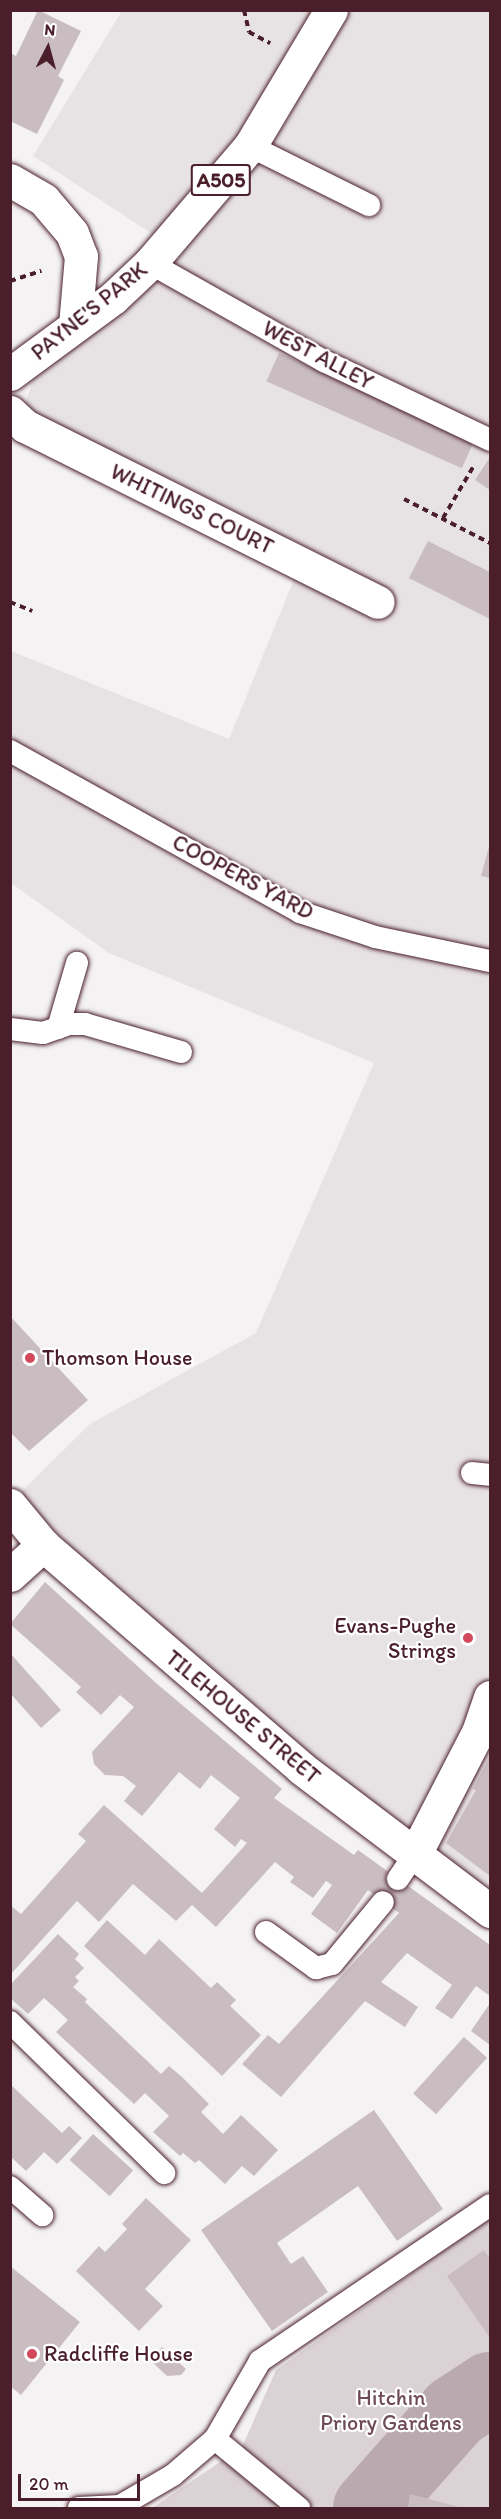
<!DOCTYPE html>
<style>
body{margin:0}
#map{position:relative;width:501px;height:2519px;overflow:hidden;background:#f4f2f2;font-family:Itim,sans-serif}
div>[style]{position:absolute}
.built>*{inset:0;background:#e7e2e3}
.green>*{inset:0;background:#dbd2d5}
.river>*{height:74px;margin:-37px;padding:0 37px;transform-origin:37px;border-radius:37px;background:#baa9ae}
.building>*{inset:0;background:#cabdc1;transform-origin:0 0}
.path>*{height:4px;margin-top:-2px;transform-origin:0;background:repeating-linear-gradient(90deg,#4a1f2b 0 6px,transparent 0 10.5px)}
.roads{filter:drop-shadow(0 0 2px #4a1f2b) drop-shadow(0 0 2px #4a1f2b)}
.service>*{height:22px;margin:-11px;padding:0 11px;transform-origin:11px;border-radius:11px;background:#fff}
.minor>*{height:33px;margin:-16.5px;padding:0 16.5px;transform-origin:16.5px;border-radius:16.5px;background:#fff}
.primary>*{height:33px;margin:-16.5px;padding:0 16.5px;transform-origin:16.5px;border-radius:16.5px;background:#fff}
.dots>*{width:16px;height:16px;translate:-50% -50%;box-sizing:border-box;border:3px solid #fff;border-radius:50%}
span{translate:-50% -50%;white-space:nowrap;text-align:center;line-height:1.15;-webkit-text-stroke:4.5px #fff;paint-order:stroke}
.shield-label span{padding:2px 4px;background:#fff;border:2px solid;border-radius:4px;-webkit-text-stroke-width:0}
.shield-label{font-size:21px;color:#4a1f2b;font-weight:700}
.street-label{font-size:22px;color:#4a1f2b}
.poi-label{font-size:22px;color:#4a1f2b}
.left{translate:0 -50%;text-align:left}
.right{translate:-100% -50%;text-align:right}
.park-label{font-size:22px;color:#6e4c56}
.frame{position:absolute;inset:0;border:12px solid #4a1f2b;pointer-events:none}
.north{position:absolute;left:18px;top:18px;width:60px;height:60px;-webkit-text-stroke:4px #fff;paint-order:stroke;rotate:6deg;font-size:16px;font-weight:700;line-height:24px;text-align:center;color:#4a1f2b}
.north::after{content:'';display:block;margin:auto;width:21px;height:27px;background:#4a1f2b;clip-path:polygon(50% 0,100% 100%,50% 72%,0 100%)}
.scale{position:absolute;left:18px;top:2474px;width:122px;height:27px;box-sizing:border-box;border:3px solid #4a1f2b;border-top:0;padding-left:8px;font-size:18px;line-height:21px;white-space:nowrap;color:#4a1f2b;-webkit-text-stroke:4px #fff;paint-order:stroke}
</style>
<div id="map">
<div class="built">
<div style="clip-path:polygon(122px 11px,490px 11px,490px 1905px,359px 1799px,15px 1498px,90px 1424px,256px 1333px,374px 1063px,109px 953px,11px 883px,11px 651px,229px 739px,297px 572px,14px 441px,34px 376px,183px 254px,33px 156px)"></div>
</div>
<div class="green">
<div style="clip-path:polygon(490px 2218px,490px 2508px,152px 2508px,242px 2447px,276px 2370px)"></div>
</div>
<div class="river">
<div style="left:370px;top:2508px;width:128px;rotate:-48.5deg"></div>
<div style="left:455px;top:2412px;width:42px;rotate:-33.3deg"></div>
</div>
<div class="building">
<div style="clip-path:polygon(38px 10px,81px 31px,58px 76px,64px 80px,37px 134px,10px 121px,10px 53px,16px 56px)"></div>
<div style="left:279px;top:353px;width:214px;height:31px;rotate:24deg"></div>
<div style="clip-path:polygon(490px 457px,490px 490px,475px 480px)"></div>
<div style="clip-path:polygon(428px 541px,490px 572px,490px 619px,409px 578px)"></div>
<div style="clip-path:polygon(490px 843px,490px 878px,481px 876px)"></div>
<div style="clip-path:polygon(10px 1316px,88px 1400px,29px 1451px,10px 1432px)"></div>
<div style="clip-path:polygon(45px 1582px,156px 1683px,282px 1789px,274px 1798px,354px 1855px,358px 1850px,490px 1945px,490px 1996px,476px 1986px,452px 2019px,435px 2008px,452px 1985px,407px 1953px,381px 1982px,418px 2007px,405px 2027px,365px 2001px,281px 2097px,242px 2064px,268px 2035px,279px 2044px,399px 1913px,368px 1890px,337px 1933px,311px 1914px,332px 1885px,326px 1881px,313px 1898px,290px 1882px,294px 1877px,275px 1862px,216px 1927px,192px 1905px,176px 1921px,133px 1884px,99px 1922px,77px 1901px,10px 1975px,10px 1905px,21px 1914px,86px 1841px,78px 1834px,104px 1805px,202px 1893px,247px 1843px,241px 1839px,235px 1847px,214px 1829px,240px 1798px,211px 1775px,200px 1789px,179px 1772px,142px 1816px,124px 1801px,136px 1786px,123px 1776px,105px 1775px,94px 1764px,92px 1752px,134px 1707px,120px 1695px,101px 1715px,76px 1692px,81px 1687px,10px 1624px)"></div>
<div style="clip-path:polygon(10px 1653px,61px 1710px,41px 1728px,10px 1693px)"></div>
<div style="clip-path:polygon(490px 1756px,490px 1876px,446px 1843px,476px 1790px,473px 1789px)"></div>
<div style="clip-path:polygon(107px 1920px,145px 1955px,159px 1939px,211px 1988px,217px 1982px,236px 2000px,230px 2006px,261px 2035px,222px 2076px,84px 1946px)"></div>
<div style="clip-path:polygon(58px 1934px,79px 1954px,75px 1959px,84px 1968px,75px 1977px,79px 1981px,73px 1987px,87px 1999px,85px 2002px,161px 2074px,169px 2066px,182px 2077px,209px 2104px,201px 2112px,223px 2134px,241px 2115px,278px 2150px,254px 2176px,242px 2166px,225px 2184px,199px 2160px,195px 2163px,183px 2153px,180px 2156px,153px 2132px,169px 2116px,145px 2093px,134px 2104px,56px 2032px,68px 2020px,54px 2007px,44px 1998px,28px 2014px,10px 1998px,10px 1985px)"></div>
<div style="clip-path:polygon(490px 2003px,490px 2045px,471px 2031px)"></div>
<div style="left:464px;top:2037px;width:31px;height:76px;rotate:42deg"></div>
<div style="clip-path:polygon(10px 2084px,62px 2133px,69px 2126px,82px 2138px,57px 2164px,44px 2152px,26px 2171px,10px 2156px)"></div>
<div style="clip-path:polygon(374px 2110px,443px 2209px,397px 2241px,358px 2186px,277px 2243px,291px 2264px,303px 2256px,328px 2292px,272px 2331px,201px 2230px)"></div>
<div style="left:93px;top:2134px;width:54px;height:35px;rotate:42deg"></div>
<div style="clip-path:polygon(146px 2198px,191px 2240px,145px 2289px,163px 2306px,139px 2331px,76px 2271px,99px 2246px,105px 2252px,127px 2229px,122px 2224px)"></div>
<div style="clip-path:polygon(484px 2250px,490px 2259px,490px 2338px,447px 2276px)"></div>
<div style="clip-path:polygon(10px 2266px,80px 2322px,21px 2395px,10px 2386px)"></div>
<div style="clip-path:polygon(162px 2347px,186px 2369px,181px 2375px,167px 2376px,150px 2360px)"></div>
<div style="clip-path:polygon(410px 2494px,463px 2508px,408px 2508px)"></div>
</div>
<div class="path">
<div style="left:244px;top:10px;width:23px;rotate:77deg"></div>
<div style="left:249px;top:32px;width:24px;rotate:28deg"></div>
<div style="left:10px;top:281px;width:33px;rotate:-18deg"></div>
<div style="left:404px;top:499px;width:97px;rotate:27.1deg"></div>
<div style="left:443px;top:518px;width:59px;rotate:-59.5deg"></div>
<div style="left:10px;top:602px;width:24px;rotate:22deg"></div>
</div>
<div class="roads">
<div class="service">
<div style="left:250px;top:146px;width:133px;rotate:26.4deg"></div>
<div style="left:150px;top:263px;width:200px;rotate:29.4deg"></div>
<div style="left:324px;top:361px;width:184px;rotate:25.4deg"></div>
<div style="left:10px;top:751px;width:332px;rotate:29deg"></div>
<div style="left:300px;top:912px;width:79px;rotate:18.4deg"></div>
<div style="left:375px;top:937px;width:117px;rotate:11.8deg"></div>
<div style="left:58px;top:1028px;width:68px;rotate:-73.7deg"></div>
<div style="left:10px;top:1029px;width:33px;rotate:7deg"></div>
<div style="left:43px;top:1033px;width:28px;rotate:-19deg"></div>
<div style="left:69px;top:1024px;width:16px"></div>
<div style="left:85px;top:1024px;width:100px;rotate:16.3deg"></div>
<div style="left:472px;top:1473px;width:18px;rotate:6deg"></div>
<div style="left:398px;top:1879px;width:30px;rotate:-56deg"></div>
<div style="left:266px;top:1932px;width:62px;rotate:35.8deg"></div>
<div style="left:316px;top:1968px;width:16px;rotate:-14deg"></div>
<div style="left:332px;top:1964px;width:80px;rotate:-50.6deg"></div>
<div style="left:10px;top:2022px;width:216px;rotate:44.4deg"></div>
<div style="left:10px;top:2187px;width:43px;rotate:41.2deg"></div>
<div style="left:215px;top:2439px;width:109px;rotate:39.4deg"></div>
<div style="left:79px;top:2508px;width:41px;rotate:-2.8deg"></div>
<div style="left:120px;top:2506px;width:61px;rotate:-30.3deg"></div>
<div style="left:173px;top:2475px;width:55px;rotate:-40.6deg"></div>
<div style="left:215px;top:2439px;width:90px;rotate:-60deg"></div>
<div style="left:260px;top:2361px;width:278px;rotate:-34.1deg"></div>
</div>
<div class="minor">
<div style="left:10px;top:180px;width:39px;rotate:30deg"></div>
<div style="left:44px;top:200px;width:43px;rotate:49.7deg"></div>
<div style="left:72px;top:233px;width:25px;rotate:69deg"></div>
<div style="left:81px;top:256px;width:70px;rotate:94.9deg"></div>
<div style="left:10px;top:412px;width:21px;rotate:43deg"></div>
<div style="left:25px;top:426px;width:394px;rotate:26.5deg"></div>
<div style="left:10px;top:1505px;width:52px;rotate:50.5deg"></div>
<div style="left:43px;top:1545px;width:341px;rotate:40.8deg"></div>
<div style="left:301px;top:1768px;width:237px;rotate:37.1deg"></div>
<div style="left:10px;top:1575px;width:45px;rotate:-42.3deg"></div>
<div style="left:415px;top:1854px;width:137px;rotate:-62.7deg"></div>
<div style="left:478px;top:1732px;width:37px;rotate:-71deg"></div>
</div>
<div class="primary">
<div style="left:10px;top:374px;width:128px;rotate:-36.4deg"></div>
<div style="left:113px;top:298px;width:51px;rotate:-43.4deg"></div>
<div style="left:150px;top:263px;width:154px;rotate:-49.5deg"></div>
<div style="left:250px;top:146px;width:158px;rotate:-59.2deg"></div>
</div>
</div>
<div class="dots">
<div style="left:30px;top:1358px;background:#d1495b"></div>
<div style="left:468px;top:1638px;background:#d1495b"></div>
<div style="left:32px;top:2354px;background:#d1495b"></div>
</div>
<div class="shield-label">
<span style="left:221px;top:180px">A505</span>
</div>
<div class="street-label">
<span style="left:89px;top:311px;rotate:-39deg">PAYNE'S PARK</span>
<span style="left:318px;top:355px;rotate:28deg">WEST ALLEY</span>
<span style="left:192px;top:509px;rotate:26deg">WHITINGS COURT</span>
<span style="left:243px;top:877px;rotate:28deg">COOPERS YARD</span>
<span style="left:243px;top:1717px;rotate:40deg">TILEHOUSE STREET</span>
</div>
<div class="poi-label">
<span class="left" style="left:42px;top:1358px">Thomson House</span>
<span class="right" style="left:456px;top:1638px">Evans-Pughe<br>Strings</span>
<span class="left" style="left:44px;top:2354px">Radcliffe House</span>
</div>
<div class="park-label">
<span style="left:391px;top:2410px">Hitchin<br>Priory Gardens</span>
</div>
<div class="frame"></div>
<div class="north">N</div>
<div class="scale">20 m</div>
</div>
